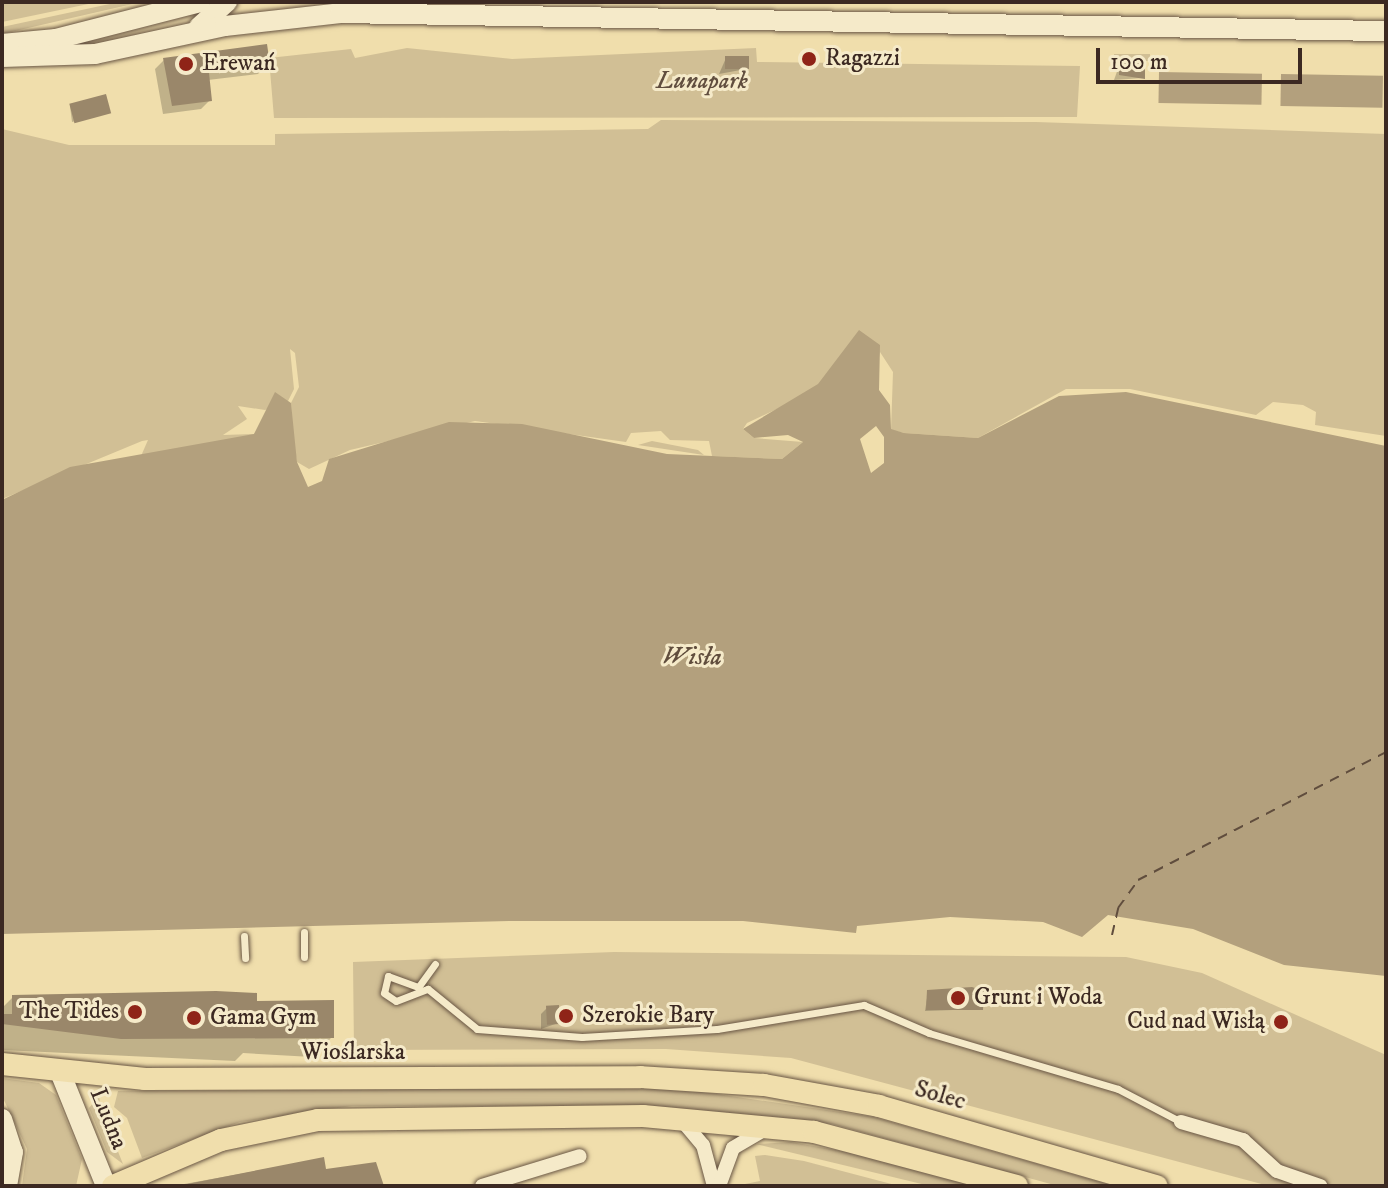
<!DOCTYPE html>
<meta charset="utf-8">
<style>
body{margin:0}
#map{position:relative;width:1388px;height:1188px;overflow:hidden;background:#f0deac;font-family:"IM FELL DW Pica",serif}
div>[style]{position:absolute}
.green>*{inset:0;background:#d1bf95;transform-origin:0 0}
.water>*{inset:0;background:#b3a07d;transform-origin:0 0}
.shadow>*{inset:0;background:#0003}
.ferry>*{height:2px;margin-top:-1px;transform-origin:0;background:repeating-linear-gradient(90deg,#604d3d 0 10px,transparent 0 18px)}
.building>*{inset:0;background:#9a876a;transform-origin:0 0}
.roads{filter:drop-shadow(0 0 2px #695644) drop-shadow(0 0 2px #695644)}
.lane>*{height:7px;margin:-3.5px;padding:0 3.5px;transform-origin:3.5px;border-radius:3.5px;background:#f5eac9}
.street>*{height:14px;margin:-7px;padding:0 7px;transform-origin:7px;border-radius:7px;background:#f5eac9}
.secondary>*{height:20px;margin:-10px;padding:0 10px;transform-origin:10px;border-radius:10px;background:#f5eac9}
.primary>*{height:22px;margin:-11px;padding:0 11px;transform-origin:11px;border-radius:11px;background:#f0deac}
.dots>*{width:22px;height:22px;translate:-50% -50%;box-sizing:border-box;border:4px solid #f5eac9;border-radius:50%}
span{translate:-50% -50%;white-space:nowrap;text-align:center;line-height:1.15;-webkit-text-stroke:6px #f5eac9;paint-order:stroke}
.poi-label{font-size:24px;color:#3c2922}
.left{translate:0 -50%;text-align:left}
.right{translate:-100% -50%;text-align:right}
.park-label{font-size:24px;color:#614e3f;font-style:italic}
.street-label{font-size:24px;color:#3c2922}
.water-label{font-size:26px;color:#604d3d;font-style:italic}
.frame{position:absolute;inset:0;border:4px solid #3c2922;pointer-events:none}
.scale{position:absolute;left:1096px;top:48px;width:206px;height:36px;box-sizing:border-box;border:4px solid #3c2922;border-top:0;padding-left:10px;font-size:24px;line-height:28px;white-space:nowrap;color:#3c2922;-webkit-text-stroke:6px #f5eac9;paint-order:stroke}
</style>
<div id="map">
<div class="green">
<div style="clip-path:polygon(2px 2px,98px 2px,2px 22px)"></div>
<div style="clip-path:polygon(119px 2px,141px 2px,2px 34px,2px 27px)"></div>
<div style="clip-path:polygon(407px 48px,512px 59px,756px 48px,757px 62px,1080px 66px,1077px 117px,274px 118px,269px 58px,351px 49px,355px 58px)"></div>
<div style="left:1114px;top:54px;width:36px;height:7px"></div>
<div style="clip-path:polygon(661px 120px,1036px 122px,1386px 134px,1386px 436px,1315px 425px,1316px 412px,1303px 405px,1273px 402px,1256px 415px,1130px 389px,1066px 389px,978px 438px,904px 433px,891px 430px,893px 372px,880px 352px,878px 362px,747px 423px,743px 429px,754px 438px,803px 442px,782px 459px,712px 456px,709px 441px,670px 440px,661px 431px,631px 433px,626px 442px,475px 421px,350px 450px,309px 469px,297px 462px,292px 434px,291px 403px,299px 387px,295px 353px,290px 349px,294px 389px,287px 403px,265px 410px,238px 406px,247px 419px,223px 435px,254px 434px,263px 421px,255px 440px,141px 456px,148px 440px,142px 441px,2px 499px,2px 129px,69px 145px,275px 145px,275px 134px,648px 129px)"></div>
<div style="clip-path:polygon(652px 441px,698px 450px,704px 455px,638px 445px)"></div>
<div style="clip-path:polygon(614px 952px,1126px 957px,1202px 973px,1386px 1055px,1386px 1186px,1269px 1186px,791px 1058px,666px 1049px,354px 1050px,353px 962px)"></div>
<div style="clip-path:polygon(2px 1078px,39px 1083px,56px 1095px,82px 1159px,76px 1186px,22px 1186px,27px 1149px,2px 1096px)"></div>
<div style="clip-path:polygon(676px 1088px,874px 1117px,1114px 1186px,1058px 1186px,832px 1124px,652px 1106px,352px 1106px,240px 1122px,142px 1158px,127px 1118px,114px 1107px,118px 1091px)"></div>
<div style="clip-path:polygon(99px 1096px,101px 1109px,123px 1164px,107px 1152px,89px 1108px)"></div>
<div style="clip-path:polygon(791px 1142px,875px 1157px,976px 1186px,930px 1186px,756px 1144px)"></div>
<div style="clip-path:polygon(765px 1155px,804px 1161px,899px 1186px,735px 1186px,760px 1181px,755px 1156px)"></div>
</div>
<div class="water">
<div style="left:1159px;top:72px;width:103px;height:31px;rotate:1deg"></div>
<div style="left:1281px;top:74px;width:102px;height:32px;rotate:1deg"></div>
<div style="clip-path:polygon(evenodd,859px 330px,880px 345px,879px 390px,890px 405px,891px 429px,904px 433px,978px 438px,1059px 396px,1126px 392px,1386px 446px,1386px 976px,1284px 965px,1193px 929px,1108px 915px,1082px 937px,1043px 922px,950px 917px,857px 926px,856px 933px,743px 921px,509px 921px,2px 934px,2px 500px,70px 467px,254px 434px,275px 392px,291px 403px,297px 462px,308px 487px,322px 481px,329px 459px,449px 422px,522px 424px,667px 454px,782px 459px,803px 442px,788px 435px,754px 438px,743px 429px,818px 384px,859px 330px,876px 426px,884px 437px,884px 463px,871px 473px,860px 439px,876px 426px)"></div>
</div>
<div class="shadow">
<div style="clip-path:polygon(726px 58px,746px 69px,719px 74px)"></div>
<div style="clip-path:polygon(164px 60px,267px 64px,258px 74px,208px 80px,210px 100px,201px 109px,163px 114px,155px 69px)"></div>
<div style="clip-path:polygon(1120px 63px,1143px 78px,1114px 80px)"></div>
<div style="clip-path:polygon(70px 106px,108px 112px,72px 122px)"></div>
<div style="clip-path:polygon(928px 992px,981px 1009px,925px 1011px)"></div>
<div style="clip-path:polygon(13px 997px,255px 1003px,332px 1037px,312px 1057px,243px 1053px,235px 1061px,2px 1050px,2px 1008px)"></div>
<div style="clip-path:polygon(547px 1008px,558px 1023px,541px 1029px,541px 1014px)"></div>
<div style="clip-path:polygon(322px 1159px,324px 1171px,382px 1186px,173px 1186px)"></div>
</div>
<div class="ferry">
<div style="left:1112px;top:935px;width:28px;rotate:-77deg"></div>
<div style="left:1118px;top:908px;width:34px;rotate:-54deg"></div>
<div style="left:1138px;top:880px;width:279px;rotate:-27.3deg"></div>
</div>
<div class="building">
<div style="clip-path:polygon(267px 44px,270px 65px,209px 73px,212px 101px,172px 106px,163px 58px)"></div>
<div style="left:725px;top:56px;width:24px;height:13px"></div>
<div style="clip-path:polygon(1119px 61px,1145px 62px,1145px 79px,1119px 75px)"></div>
<div style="left:106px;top:94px;width:20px;height:38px;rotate:75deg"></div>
<div style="clip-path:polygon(972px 987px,984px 991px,983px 1010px,926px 1010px,927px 990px)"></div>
<div style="clip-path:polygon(216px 991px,257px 993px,257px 1001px,334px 1000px,334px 1038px,121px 1039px,2px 1024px,2px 1014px,12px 1014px,12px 995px)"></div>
<div style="left:559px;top:1005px;width:19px;height:13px;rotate:87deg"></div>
<div style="clip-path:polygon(324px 1157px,326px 1169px,376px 1162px,384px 1186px,177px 1186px)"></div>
</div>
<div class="roads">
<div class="lane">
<div style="left:304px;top:932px;width:25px;rotate:90deg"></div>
<div style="left:244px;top:936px;width:22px;rotate:87deg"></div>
<div style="left:435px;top:964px;width:29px;rotate:126deg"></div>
<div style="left:418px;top:987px;width:32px;rotate:-160deg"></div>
<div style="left:388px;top:976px;width:17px;rotate:103deg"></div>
<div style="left:384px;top:993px;width:14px;rotate:34deg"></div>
<div style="left:396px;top:1001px;width:34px;rotate:-21deg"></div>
<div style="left:428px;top:989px;width:63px;rotate:39.2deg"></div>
<div style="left:477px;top:1029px;width:105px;rotate:4.4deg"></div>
<div style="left:582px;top:1037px;width:135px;rotate:-3.4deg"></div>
<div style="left:717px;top:1029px;width:149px;rotate:-9.3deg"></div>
<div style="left:864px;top:1005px;width:71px;rotate:23.3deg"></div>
<div style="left:929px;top:1033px;width:197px;rotate:16.5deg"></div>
<div style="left:1118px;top:1089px;width:71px;rotate:27.6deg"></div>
</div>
<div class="street">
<div style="left:680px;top:1118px;width:35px;rotate:50deg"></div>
<div style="left:703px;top:1145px;width:42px;rotate:75deg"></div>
<div style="left:1181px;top:1122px;width:65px;rotate:16.2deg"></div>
<div style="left:1243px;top:1140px;width:46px;rotate:42.4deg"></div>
<div style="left:1277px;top:1171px;width:46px;rotate:19.2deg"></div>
<div style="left:482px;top:1186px;width:102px;rotate:-17deg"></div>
<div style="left:719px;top:1186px;width:40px;rotate:-69.8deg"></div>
<div style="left:733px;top:1148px;width:42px;rotate:-30.3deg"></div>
</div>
<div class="secondary">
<div style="left:199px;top:27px;width:38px;rotate:-42deg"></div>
<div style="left:2px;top:44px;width:54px;rotate:-5.3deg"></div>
<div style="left:56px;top:39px;width:149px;rotate:-14.4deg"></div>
<div style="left:2px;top:57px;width:93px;rotate:-1.8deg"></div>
<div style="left:95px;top:54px;width:133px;rotate:-12.2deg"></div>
<div style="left:225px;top:26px;width:116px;rotate:-6.4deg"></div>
<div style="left:340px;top:13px;width:1046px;rotate:0.99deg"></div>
<div style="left:60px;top:1072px;width:123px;rotate:68deg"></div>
<div style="left:2px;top:1119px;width:35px;rotate:72deg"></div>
<div style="left:13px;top:1152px;width:35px;rotate:100deg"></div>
</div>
<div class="primary">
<div style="left:2px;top:1064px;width:144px;rotate:6deg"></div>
<div style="left:145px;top:1079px;width:495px;rotate:-0.2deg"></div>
<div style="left:640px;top:1077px;width:124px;rotate:3.7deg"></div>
<div style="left:764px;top:1085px;width:117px;rotate:10.3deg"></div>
<div style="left:879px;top:1106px;width:289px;rotate:16.1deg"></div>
<div style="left:113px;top:1186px;width:117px;rotate:-23.1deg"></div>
<div style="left:221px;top:1140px;width:99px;rotate:-11.7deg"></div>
<div style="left:318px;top:1120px;width:325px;rotate:-0.7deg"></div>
<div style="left:643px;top:1116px;width:172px;rotate:5.3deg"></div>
<div style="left:814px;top:1132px;width:210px;rotate:14.9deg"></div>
</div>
</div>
<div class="dots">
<div style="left:809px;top:59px;background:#8f2418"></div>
<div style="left:186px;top:64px;background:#8f2418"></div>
<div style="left:958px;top:998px;background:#8f2418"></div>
<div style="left:135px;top:1012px;background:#8f2418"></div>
<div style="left:566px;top:1016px;background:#8f2418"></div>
<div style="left:194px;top:1018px;background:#8f2418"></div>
<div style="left:1281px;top:1022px;background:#8f2418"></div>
</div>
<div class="poi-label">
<span class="left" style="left:825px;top:59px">Ragazzi</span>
<span class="left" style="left:202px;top:64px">Erewań</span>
<span class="left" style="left:974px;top:998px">Grunt i Woda</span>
<span class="right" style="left:119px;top:1012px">The Tides</span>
<span class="left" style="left:582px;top:1016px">Szerokie Bary</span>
<span class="left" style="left:210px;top:1018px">Gama Gym</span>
<span class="right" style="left:1265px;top:1022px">Cud nad Wisłą</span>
</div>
<div class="park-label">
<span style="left:702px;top:82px">Lunapark</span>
</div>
<div class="street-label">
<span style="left:353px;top:1053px">Wioślarska</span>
<span style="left:940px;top:1096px;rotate:16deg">Solec</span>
<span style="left:108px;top:1119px;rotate:68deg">Ludna</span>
</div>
<div class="water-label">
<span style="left:692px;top:657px;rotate:1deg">Wisła</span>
</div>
<div class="frame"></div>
<div class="scale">100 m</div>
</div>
